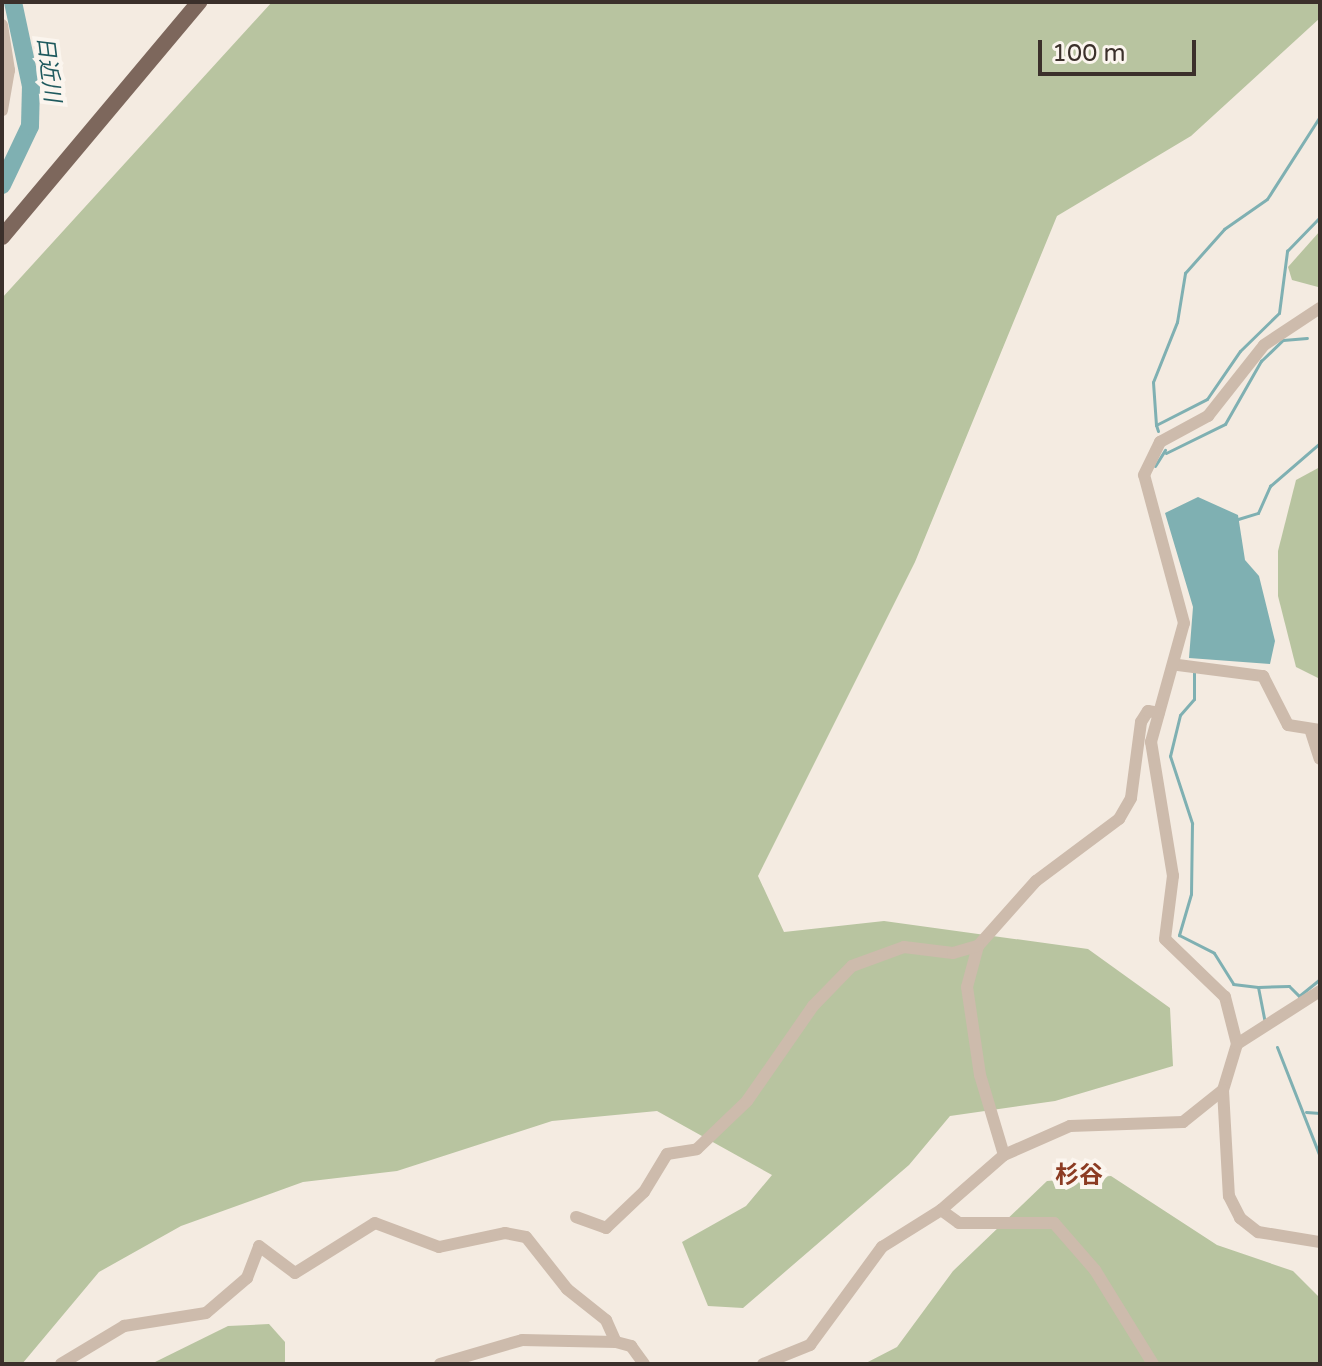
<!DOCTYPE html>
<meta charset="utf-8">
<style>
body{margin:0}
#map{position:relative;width:1322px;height:1366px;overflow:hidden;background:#f4ebe1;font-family:"Varela Round","Noto Sans JP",sans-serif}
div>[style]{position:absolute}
.green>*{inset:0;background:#b8c4a0}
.water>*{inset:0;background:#7fb0b2}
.stream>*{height:3px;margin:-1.5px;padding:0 1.5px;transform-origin:1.5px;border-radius:1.5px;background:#7fb0b2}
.river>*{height:18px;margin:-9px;padding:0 9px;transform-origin:9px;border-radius:9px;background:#7fb0b2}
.minor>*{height:12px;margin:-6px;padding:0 6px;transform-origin:6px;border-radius:6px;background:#cdbbac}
.major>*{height:16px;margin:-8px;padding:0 8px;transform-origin:8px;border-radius:8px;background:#7d675c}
span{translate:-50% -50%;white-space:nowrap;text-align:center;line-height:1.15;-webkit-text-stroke:8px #fbf5ee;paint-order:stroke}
.water-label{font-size:22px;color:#1f5a5e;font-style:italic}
.quarter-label{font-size:24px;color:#8c3b22;font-weight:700}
.frame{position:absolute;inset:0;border:4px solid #3b302b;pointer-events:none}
.scale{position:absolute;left:1038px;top:40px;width:158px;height:36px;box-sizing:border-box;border:4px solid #3b302b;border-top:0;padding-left:10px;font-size:24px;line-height:28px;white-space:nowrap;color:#3b302b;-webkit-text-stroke:6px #fbf5ee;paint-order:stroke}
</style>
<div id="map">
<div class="green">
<div style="clip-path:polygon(272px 2px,1320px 2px,1320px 18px,1191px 136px,1057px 216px,915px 562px,758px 876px,784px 932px,884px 921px,1088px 949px,1170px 1008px,1173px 1066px,1055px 1101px,950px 1116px,909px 1165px,743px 1308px,708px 1306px,682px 1242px,746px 1206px,772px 1175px,657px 1111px,552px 1121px,397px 1171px,303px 1182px,181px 1226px,99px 1272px,22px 1364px,2px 1364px,2px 298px)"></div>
<div style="clip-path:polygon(1320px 231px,1320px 287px,1318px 287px,1292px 280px,1288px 267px)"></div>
<div style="clip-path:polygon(1320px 467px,1320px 679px,1296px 667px,1278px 596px,1278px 551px,1296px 480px)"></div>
<div style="clip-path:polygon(1111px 1176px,1217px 1245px,1293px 1271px,1320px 1298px,1320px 1364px,864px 1364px,897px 1347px,953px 1271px,1047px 1181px)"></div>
<div style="clip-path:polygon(269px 1324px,285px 1342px,285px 1364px,151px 1364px,228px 1326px)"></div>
</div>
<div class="water">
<div style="clip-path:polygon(1198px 497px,1238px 515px,1245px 560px,1259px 576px,1275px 641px,1270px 664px,1189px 658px,1193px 607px,1165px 513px)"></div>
</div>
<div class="stream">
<div style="left:1156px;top:425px;width:43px;rotate:-94deg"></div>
<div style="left:1153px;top:382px;width:65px;rotate:-68.2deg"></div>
<div style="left:1177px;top:322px;width:50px;rotate:-80.7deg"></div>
<div style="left:1185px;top:273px;width:59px;rotate:-48.4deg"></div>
<div style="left:1224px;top:229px;width:52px;rotate:-34.9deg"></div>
<div style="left:1267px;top:199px;width:98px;rotate:-57.4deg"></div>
<div style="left:1158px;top:431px;width:6px;rotate:-108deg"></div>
<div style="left:1156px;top:425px;width:57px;rotate:-27deg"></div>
<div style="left:1207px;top:399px;width:58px;rotate:-55.5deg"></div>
<div style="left:1240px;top:351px;width:54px;rotate:-44.3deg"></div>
<div style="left:1279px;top:313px;width:63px;rotate:-82.6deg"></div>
<div style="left:1287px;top:251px;width:47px;rotate:-45.9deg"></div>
<div style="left:1166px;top:453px;width:66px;rotate:-26.2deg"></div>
<div style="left:1225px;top:424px;width:73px;rotate:-60.3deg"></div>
<div style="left:1261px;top:361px;width:30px;rotate:-44deg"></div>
<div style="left:1283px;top:340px;width:24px;rotate:-5deg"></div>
<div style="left:1155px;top:466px;width:19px;rotate:-58deg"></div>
<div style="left:1238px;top:519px;width:21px;rotate:-17deg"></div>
<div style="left:1258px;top:513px;width:30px;rotate:-66deg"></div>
<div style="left:1270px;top:486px;width:66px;rotate:-40.7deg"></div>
<div style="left:1194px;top:671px;width:28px;rotate:90deg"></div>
<div style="left:1194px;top:699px;width:21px;rotate:131deg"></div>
<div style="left:1180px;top:715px;width:42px;rotate:103.7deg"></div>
<div style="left:1170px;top:756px;width:71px;rotate:71.8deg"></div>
<div style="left:1192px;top:823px;width:71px;rotate:90.8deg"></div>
<div style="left:1191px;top:894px;width:43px;rotate:106.3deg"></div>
<div style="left:1179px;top:935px;width:39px;rotate:27deg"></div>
<div style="left:1214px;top:953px;width:36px;rotate:58deg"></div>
<div style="left:1233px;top:984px;width:25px;rotate:7deg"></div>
<div style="left:1258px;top:987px;width:33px;rotate:79deg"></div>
<div style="left:1258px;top:987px;width:31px;rotate:-2deg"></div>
<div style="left:1289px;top:986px;width:14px;rotate:45deg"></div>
<div style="left:1299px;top:996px;width:27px;rotate:-39deg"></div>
<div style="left:1277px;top:1047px;width:118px;rotate:68.6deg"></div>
<div style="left:1306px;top:1112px;width:14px;rotate:4deg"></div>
</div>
<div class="river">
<div style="left:2px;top:185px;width:65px;rotate:-64.6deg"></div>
<div style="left:30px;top:126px;width:40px;rotate:-88.6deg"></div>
<div style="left:31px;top:86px;width:86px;rotate:-102.1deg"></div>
</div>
<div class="minor">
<div style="left:2px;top:25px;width:46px;rotate:81.2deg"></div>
<div style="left:9px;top:70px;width:41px;rotate:99.9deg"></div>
<div style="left:1178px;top:665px;width:86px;rotate:7.4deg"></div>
<div style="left:1263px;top:676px;width:55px;rotate:63deg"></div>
<div style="left:1288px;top:725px;width:32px;rotate:9deg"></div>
<div style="left:1311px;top:732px;width:28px;rotate:72deg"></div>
<div style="left:1320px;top:991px;width:98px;rotate:147.4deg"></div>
<div style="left:1237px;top:1044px;width:48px;rotate:106.9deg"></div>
<div style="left:1223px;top:1090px;width:106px;rotate:86.8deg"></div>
<div style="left:1229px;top:1196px;width:25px;rotate:63deg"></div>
<div style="left:1240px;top:1218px;width:23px;rotate:38deg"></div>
<div style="left:1258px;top:1232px;width:63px;rotate:9.2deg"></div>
<div style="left:1237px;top:1044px;width:49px;rotate:-104.3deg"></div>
<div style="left:1225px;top:997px;width:83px;rotate:-136deg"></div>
<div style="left:1165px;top:939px;width:64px;rotate:-82.8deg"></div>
<div style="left:1173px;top:876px;width:136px;rotate:-99.3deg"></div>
<div style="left:1151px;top:742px;width:123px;rotate:-74.5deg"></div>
<div style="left:1184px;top:623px;width:153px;rotate:-105.1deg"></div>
<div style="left:1144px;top:475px;width:37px;rotate:-64deg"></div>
<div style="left:1160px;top:442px;width:55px;rotate:-28.4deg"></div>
<div style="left:1208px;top:416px;width:90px;rotate:-51.7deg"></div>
<div style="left:1264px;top:345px;width:67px;rotate:-33.5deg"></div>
<div style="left:1004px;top:1155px;width:84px;rotate:-106.7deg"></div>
<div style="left:980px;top:1075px;width:89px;rotate:-98.4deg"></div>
<div style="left:967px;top:987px;width:42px;rotate:-75deg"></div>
<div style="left:978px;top:946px;width:87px;rotate:-48.3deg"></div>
<div style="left:1036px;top:881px;width:104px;rotate:-36.8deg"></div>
<div style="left:1119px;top:819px;width:24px;rotate:-60deg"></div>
<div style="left:1131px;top:798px;width:77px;rotate:-82.5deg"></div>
<div style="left:1141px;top:722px;width:13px;rotate:-58deg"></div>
<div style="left:1148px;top:711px;width:11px;rotate:10deg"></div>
<div style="left:941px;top:1210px;width:22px;rotate:36deg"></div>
<div style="left:959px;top:1223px;width:95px"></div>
<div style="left:1054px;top:1223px;width:62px;rotate:48.9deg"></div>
<div style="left:1095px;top:1270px;width:110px;rotate:58.3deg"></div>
<div style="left:576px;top:1217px;width:32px;rotate:20deg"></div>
<div style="left:606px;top:1228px;width:52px;rotate:-43.5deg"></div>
<div style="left:644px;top:1192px;width:44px;rotate:-58.8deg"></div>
<div style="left:667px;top:1154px;width:30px;rotate:-9deg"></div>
<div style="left:697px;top:1149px;width:69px;rotate:-43.8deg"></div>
<div style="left:747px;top:1101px;width:116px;rotate:-55.2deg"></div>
<div style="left:813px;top:1006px;width:56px;rotate:-45.7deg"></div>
<div style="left:852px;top:966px;width:55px;rotate:-20.1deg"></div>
<div style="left:904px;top:947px;width:49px;rotate:7deg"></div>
<div style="left:953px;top:953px;width:26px;rotate:-16deg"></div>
<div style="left:61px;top:1364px;width:74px;rotate:-31.1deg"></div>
<div style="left:124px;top:1326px;width:83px;rotate:-9deg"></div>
<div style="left:206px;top:1313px;width:54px;rotate:-40.5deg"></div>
<div style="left:247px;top:1278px;width:34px;rotate:-69deg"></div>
<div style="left:259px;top:1246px;width:45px;rotate:36.9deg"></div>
<div style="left:295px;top:1273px;width:94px;rotate:-32deg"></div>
<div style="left:375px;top:1223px;width:68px;rotate:20.6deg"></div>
<div style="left:439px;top:1247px;width:67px;rotate:-12deg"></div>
<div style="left:505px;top:1233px;width:21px;rotate:11deg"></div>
<div style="left:526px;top:1237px;width:66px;rotate:51.7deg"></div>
<div style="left:567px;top:1289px;width:50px;rotate:38.5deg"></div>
<div style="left:606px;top:1320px;width:24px;rotate:66deg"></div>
<div style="left:440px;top:1364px;width:85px;rotate:-16.3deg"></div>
<div style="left:522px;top:1340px;width:94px;rotate:1.2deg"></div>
<div style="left:616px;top:1342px;width:16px;rotate:15deg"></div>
<div style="left:631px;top:1346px;width:22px;rotate:54deg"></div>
<div style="left:763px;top:1364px;width:51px;rotate:-22deg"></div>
<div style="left:810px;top:1345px;width:122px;rotate:-53.7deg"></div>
<div style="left:882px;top:1247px;width:70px;rotate:-32.1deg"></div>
<div style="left:941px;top:1210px;width:84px;rotate:-41.1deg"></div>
<div style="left:1004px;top:1155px;width:72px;rotate:-23.7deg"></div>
<div style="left:1070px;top:1126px;width:113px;rotate:-2deg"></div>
<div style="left:1183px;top:1122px;width:51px;rotate:-38.7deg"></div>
</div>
<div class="major">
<div style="left:2px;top:237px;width:307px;rotate:-50deg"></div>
</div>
<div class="water-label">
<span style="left:48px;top:69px;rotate:83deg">日近川</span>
</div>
<div class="quarter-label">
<span style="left:1079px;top:1176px">杉谷</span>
</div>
<div class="frame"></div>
<div class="scale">100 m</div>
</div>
